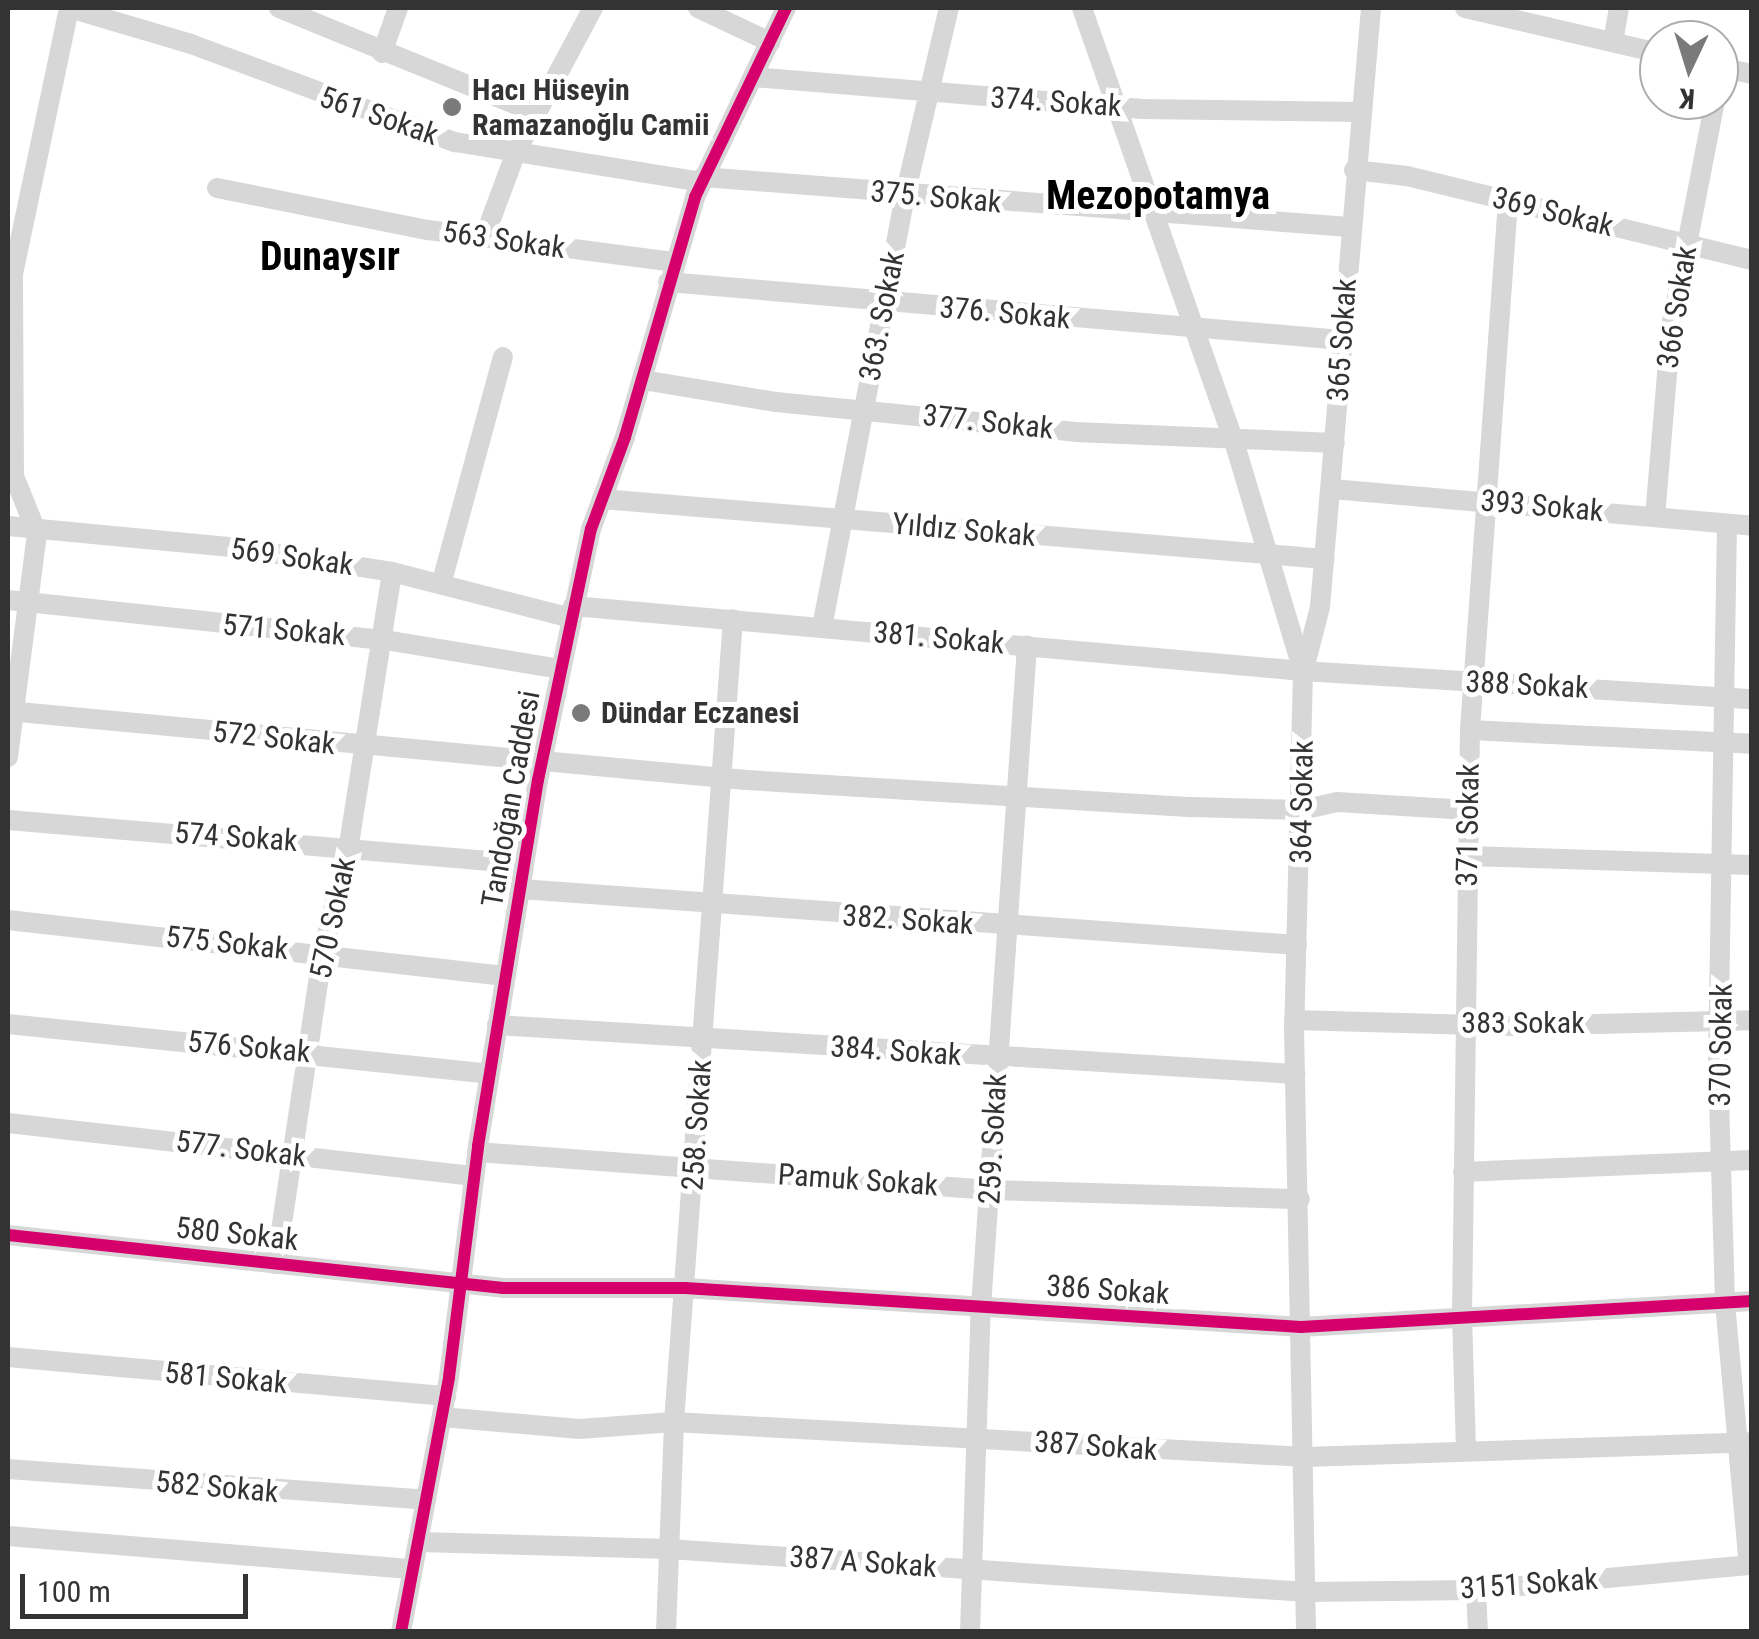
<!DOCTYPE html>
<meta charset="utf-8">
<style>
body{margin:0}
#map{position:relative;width:1759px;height:1639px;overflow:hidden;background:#fff;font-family:"Roboto Condensed",sans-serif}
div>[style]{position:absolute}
.minor>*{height:20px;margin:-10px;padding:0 10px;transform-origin:10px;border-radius:10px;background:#d7d7d7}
.cycleway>*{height:12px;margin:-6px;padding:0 6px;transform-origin:6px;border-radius:6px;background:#d6006c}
.dots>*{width:28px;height:28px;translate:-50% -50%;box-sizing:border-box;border:5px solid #fff;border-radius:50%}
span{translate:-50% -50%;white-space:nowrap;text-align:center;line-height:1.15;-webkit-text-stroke:10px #fff;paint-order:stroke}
.poi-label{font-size:30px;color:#333;font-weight:700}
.left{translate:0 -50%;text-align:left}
.street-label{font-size:30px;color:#333}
.district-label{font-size:40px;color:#000;font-weight:700}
.frame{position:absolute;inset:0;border:10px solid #333;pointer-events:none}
.north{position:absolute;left:1639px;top:20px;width:100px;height:100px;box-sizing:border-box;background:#fff;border:2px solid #adadad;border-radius:50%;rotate:184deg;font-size:28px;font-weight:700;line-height:40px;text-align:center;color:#333}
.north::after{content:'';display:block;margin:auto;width:35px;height:45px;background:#7a7a7a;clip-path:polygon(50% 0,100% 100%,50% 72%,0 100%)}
.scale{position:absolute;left:20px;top:1574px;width:228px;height:45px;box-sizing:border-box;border:5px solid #333;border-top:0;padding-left:12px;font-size:30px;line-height:35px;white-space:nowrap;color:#333;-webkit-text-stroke:8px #fff;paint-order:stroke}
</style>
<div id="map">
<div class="minor">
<div style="left:69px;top:8px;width:127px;rotate:16.4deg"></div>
<div style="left:191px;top:44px;width:282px;rotate:20.4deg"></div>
<div style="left:455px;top:142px;width:249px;rotate:9.2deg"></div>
<div style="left:279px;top:8px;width:278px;rotate:22.2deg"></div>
<div style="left:698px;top:8px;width:80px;rotate:25.3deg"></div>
<div style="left:1082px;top:8px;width:456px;rotate:70.7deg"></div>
<div style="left:1233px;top:438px;width:243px;rotate:73.3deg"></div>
<div style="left:1303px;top:671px;width:357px;rotate:91.4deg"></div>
<div style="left:1294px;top:1028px;width:604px;rotate:88.86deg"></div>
<div style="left:1465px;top:8px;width:199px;rotate:13.1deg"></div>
<div style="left:1613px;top:42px;width:35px;rotate:-80deg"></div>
<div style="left:382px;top:53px;width:48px;rotate:-70.4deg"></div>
<div style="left:1719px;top:67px;width:34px;rotate:12deg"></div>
<div style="left:753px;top:77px;width:388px;rotate:4.7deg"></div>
<div style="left:1140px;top:109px;width:220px;rotate:0.8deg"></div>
<div style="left:1354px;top:170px;width:53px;rotate:6.5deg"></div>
<div style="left:1407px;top:176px;width:355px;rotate:13.7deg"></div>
<div style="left:703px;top:177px;width:648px;rotate:4.43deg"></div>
<div style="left:217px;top:188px;width:215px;rotate:11.3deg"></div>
<div style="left:428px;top:230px;width:247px;rotate:7.4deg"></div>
<div style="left:484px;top:238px;width:92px;rotate:-69.6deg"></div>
<div style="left:516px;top:152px;width:163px;rotate:-61.9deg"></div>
<div style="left:668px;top:282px;width:676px;rotate:4.92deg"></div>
<div style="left:643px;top:380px;width:135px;rotate:9.4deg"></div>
<div style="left:776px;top:402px;width:301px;rotate:5.7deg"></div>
<div style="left:1075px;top:432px;width:260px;rotate:2.4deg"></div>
<div style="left:1332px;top:489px;width:422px;rotate:5deg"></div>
<div style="left:602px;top:499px;width:725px;rotate:4.74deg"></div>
<div style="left:1655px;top:517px;width:191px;rotate:-85.2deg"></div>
<div style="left:1671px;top:327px;width:231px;rotate:-79deg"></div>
<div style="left:1727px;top:524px;width:541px;rotate:90.95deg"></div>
<div style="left:1718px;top:1065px;width:238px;rotate:88.3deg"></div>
<div style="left:1725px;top:1303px;width:263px;rotate:84.8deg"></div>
<div style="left:8px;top:526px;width:232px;rotate:5.4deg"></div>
<div style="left:239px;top:548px;width:155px;rotate:8.9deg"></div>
<div style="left:392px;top:572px;width:185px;rotate:14.4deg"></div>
<div style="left:442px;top:581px;width:232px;rotate:-74.8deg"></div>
<div style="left:8px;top:600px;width:379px;rotate:6.1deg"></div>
<div style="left:385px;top:640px;width:177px;rotate:9.4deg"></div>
<div style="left:573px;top:606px;width:733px;rotate:5.09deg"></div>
<div style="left:1303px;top:671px;width:450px;rotate:3.6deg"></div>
<div style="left:822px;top:627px;width:440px;rotate:-79.1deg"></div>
<div style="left:905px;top:195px;width:192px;rotate:-76.8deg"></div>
<div style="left:1304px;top:669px;width:64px;rotate:-75.5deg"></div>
<div style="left:1320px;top:607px;width:601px;rotate:-85.13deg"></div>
<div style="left:8px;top:711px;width:741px;rotate:5.34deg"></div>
<div style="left:746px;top:780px;width:447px;rotate:3.5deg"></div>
<div style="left:1192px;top:807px;width:110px;rotate:1.6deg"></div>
<div style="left:1302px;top:810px;width:36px;rotate:-13deg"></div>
<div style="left:1337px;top:802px;width:132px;rotate:3.5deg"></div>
<div style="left:1470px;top:730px;width:282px;rotate:2.8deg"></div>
<div style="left:8px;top:757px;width:226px;rotate:-82.6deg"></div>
<div style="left:37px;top:533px;width:61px;rotate:-112deg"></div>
<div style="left:14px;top:476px;width:202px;rotate:-90.3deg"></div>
<div style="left:13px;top:274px;width:272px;rotate:-78.1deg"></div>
<div style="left:8px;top:820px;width:518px;rotate:4.87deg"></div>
<div style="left:1468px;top:856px;width:284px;rotate:1.8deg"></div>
<div style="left:520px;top:889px;width:779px;rotate:4.12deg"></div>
<div style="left:8px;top:920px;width:500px;rotate:6.43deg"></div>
<div style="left:1294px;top:1020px;width:218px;rotate:1.6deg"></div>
<div style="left:1512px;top:1026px;width:240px;rotate:-1.4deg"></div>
<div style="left:8px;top:1024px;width:484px;rotate:5.9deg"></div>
<div style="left:497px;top:1025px;width:800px;rotate:3.51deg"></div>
<div style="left:8px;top:1123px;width:469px;rotate:6.5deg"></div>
<div style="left:477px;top:1152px;width:515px;rotate:4.23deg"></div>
<div style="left:991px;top:1190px;width:309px;rotate:1.7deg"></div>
<div style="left:1463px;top:1172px;width:289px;rotate:-2.4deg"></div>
<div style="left:8px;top:1235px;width:498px;rotate:6.1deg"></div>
<div style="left:503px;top:1288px;width:182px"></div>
<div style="left:685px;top:1288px;width:617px;rotate:3.62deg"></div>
<div style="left:1301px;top:1327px;width:452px;rotate:-3.3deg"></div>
<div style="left:276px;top:1264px;width:317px;rotate:-81.5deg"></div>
<div style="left:323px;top:951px;width:110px;rotate:-76.3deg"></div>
<div style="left:349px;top:844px;width:275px;rotate:-81deg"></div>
<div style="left:8px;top:1357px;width:440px;rotate:5.1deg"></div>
<div style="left:442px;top:1417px;width:138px;rotate:5deg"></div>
<div style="left:579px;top:1429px;width:95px;rotate:-4.2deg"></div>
<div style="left:674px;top:1422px;width:632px;rotate:3.17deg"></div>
<div style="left:1305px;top:1457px;width:447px;rotate:-1.9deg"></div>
<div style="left:1466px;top:1450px;width:135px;rotate:-91.7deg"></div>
<div style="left:1462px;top:1315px;width:585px;rotate:-89.22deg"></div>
<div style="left:1470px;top:730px;width:530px;rotate:-85.89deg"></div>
<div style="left:8px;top:1469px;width:419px;rotate:4.2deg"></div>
<div style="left:8px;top:1536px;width:406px;rotate:4.7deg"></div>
<div style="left:418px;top:1542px;width:251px;rotate:1.6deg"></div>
<div style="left:669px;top:1549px;width:638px;rotate:3.86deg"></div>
<div style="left:1306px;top:1592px;width:170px;rotate:-0.7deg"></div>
<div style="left:1476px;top:1590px;width:277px;rotate:-5.2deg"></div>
<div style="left:1476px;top:1590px;width:42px;rotate:87.3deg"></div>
<div style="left:401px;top:1632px;width:259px;rotate:-79.3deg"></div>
<div style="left:449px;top:1377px;width:233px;rotate:-82.8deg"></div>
<div style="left:478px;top:1146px;width:371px;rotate:-80.7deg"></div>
<div style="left:538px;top:780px;width:257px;rotate:-78.1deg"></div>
<div style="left:591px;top:529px;width:98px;rotate:-69.7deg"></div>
<div style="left:625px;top:437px;width:250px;rotate:-73.7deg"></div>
<div style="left:695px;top:197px;width:210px;rotate:-64.3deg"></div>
<div style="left:666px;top:1632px;width:210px;rotate:-87.8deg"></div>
<div style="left:674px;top:1422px;width:805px;rotate:-85.8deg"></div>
<div style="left:970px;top:1632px;width:325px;rotate:-88.1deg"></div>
<div style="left:981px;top:1307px;width:663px;rotate:-86.02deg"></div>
</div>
<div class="cycleway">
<div style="left:8px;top:1235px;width:498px;rotate:6.1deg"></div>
<div style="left:503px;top:1288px;width:182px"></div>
<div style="left:685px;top:1288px;width:617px;rotate:3.62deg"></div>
<div style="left:1301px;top:1327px;width:452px;rotate:-3.3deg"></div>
<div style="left:401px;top:1632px;width:259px;rotate:-79.3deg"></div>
<div style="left:449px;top:1377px;width:233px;rotate:-82.8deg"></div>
<div style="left:478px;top:1146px;width:371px;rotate:-80.7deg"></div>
<div style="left:538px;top:780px;width:257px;rotate:-78.1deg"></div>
<div style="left:591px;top:529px;width:98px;rotate:-69.7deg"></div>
<div style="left:625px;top:437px;width:250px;rotate:-73.7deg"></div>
<div style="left:695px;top:197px;width:210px;rotate:-64.3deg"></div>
</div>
<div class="dots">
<div style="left:452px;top:107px;background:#7a7a7a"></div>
<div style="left:581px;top:713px;background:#7a7a7a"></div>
</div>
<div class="poi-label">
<span class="left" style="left:472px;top:107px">Hacı Hüseyin<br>Ramazanoğlu Camii</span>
<span class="left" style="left:601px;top:713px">Dündar Eczanesi</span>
</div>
<div class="street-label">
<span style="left:1056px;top:102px;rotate:4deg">374. Sokak</span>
<span style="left:379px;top:116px;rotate:19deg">561 Sokak</span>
<span style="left:936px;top:197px;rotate:5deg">375. Sokak</span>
<span style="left:1553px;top:212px;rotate:14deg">369 Sokak</span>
<span style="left:504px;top:240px;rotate:8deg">563 Sokak</span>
<span style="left:1677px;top:307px;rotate:-81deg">366 Sokak</span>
<span style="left:1005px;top:313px;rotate:5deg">376. Sokak</span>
<span style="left:882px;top:316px;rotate:-79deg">363. Sokak</span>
<span style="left:1342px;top:340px;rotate:-86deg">365 Sokak</span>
<span style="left:988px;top:422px;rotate:6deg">377. Sokak</span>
<span style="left:1542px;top:506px;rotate:5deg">393 Sokak</span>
<span style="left:964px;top:530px;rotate:5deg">Yıldız Sokak</span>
<span style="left:292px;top:557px;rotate:8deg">569 Sokak</span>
<span style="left:284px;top:630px;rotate:5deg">571 Sokak</span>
<span style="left:939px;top:638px;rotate:5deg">381. Sokak</span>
<span style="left:1527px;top:685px;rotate:3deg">388 Sokak</span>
<span style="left:274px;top:738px;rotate:6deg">572 Sokak</span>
<span style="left:511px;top:799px;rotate:-80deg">Tandoğan Caddesi</span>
<span style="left:1302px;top:802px;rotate:-89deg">364 Sokak</span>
<span style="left:1468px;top:825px;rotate:-89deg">371 Sokak</span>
<span style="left:236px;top:837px;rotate:4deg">574 Sokak</span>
<span style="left:333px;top:918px;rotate:-78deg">570 Sokak</span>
<span style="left:908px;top:920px;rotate:4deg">382. Sokak</span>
<span style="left:227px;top:943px;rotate:6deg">575 Sokak</span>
<span style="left:1523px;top:1023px">383 Sokak</span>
<span style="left:1721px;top:1045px;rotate:-89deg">370 Sokak</span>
<span style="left:249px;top:1047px;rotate:5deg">576 Sokak</span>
<span style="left:896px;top:1051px;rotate:4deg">384. Sokak</span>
<span style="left:697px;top:1125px;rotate:-86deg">258. Sokak</span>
<span style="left:993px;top:1139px;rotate:-87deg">259. Sokak</span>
<span style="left:241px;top:1149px;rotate:7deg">577. Sokak</span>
<span style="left:858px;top:1180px;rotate:4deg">Pamuk Sokak</span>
<span style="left:237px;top:1234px;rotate:6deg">580 Sokak</span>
<span style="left:1108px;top:1290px;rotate:4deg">386 Sokak</span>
<span style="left:226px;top:1378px;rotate:5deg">581 Sokak</span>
<span style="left:1096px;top:1446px;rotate:4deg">387 Sokak</span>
<span style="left:217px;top:1487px;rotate:5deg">582 Sokak</span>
<span style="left:863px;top:1562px;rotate:4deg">387 A Sokak</span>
<span style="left:1529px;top:1584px;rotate:-4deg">3151 Sokak</span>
</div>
<div class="district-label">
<span style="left:1158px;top:196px">Mezopotamya</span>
<span style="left:330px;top:257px">Dunaysır</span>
</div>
<div class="frame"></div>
<div class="north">K</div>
<div class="scale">100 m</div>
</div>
